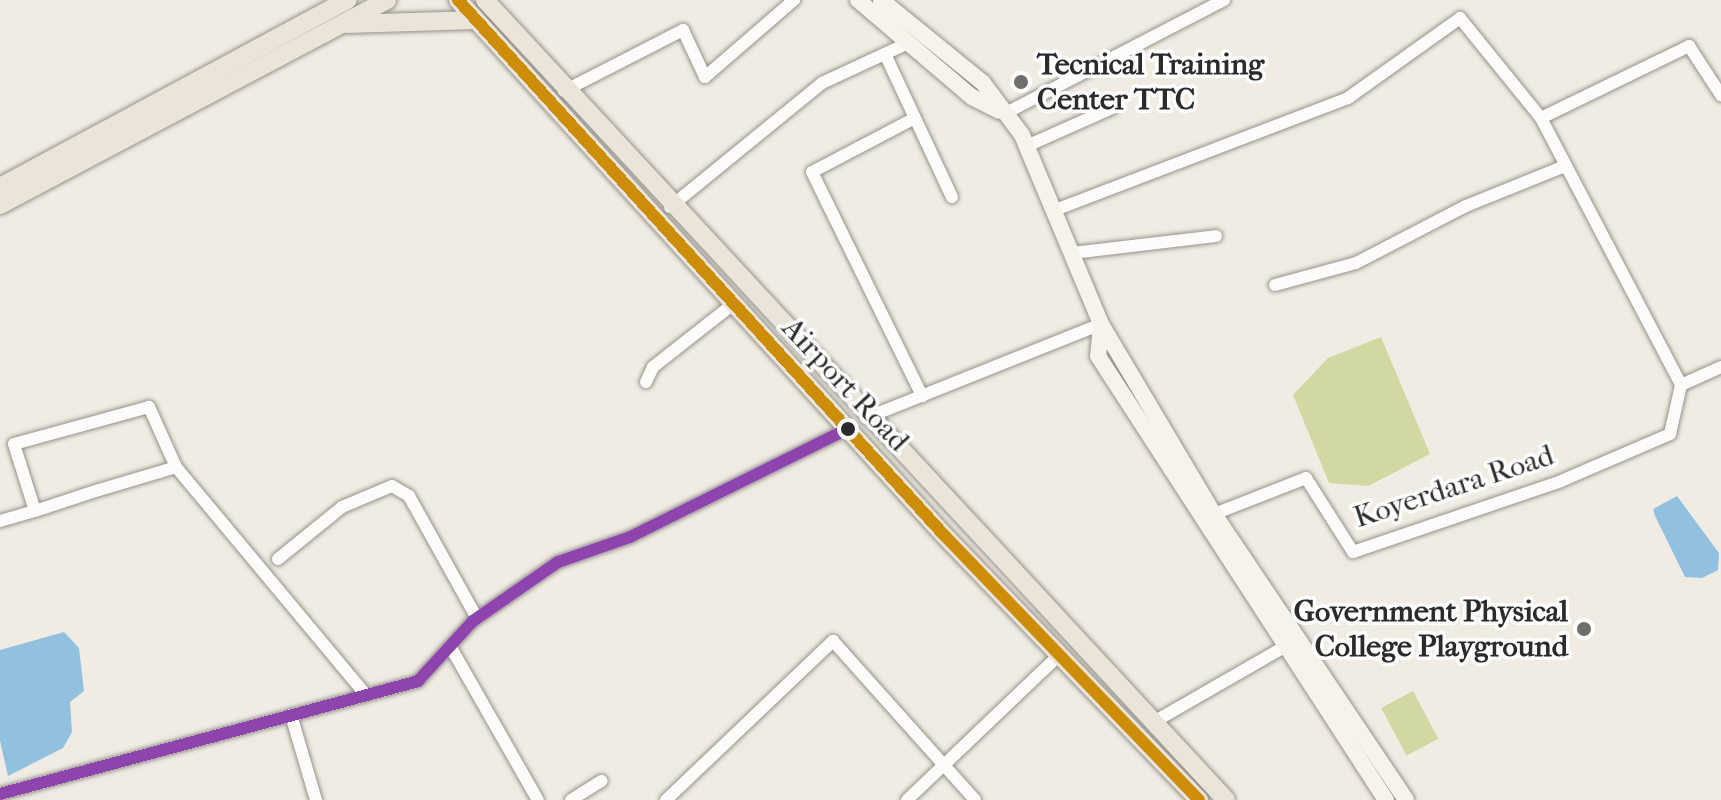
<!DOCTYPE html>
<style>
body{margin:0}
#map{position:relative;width:1721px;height:800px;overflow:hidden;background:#f0ece3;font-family:"IM FELL French Canon",serif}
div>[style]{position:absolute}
.green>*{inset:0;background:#d1d8a1;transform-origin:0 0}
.water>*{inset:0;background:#92c1e0}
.roads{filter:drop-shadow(0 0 2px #94928d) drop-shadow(0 0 2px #94928d)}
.street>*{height:12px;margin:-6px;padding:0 6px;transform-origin:6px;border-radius:6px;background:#fdfcfb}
.secondary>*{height:16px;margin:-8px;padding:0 8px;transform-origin:8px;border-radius:8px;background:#f6f2ec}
.primary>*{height:18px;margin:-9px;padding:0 9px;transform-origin:9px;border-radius:9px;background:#ebe4d8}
.bus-1>*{height:12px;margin:-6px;padding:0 6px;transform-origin:6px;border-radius:6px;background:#ce8d09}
.bus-2>*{height:12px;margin:-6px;padding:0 6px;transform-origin:6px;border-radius:6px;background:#8e44ad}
.dots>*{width:22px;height:22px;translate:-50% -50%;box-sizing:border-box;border:4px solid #fff;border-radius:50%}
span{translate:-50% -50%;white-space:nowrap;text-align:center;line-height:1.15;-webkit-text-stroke:7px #fff;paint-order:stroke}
.poi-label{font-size:30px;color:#2b2b2b;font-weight:700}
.left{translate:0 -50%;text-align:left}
.right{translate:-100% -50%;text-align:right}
.street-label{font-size:30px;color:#2b2b2b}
</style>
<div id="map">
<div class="green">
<div style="clip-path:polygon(1381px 337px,1430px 454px,1368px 486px,1329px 483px,1293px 395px,1328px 358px)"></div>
<div style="left:1413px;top:691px;width:54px;height:36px;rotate:62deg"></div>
</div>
<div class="water">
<div style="clip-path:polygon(1677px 496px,1719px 553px,1718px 570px,1702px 578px,1685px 577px,1655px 516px,1653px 509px)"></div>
<div style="clip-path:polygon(64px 632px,79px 648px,84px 691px,70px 702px,72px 732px,63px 748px,8px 776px,0 741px,0 650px)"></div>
</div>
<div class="roads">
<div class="street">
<div style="left:885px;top:54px;width:158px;rotate:64.9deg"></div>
<div style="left:564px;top:91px;width:134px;rotate:-27.1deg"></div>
<div style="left:683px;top:30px;width:52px;rotate:64.9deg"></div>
<div style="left:705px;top:77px;width:118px;rotate:-40.9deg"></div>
<div style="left:1004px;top:114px;width:248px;rotate:-27.4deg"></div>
<div style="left:1541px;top:118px;width:301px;rotate:62.3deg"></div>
<div style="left:913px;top:119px;width:114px;rotate:152.3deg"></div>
<div style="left:812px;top:172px;width:250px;rotate:63.8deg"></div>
<div style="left:1029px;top:145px;width:91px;rotate:-24deg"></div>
<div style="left:670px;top:207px;width:196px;rotate:-39.2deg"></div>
<div style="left:822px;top:83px;width:95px;rotate:-24.9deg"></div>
<div style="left:1055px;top:210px;width:314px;rotate:-20.9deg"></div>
<div style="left:1348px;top:98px;width:138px;rotate:-35.5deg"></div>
<div style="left:1460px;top:18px;width:129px;rotate:51deg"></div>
<div style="left:1541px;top:118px;width:165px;rotate:-25.9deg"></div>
<div style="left:1689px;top:46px;width:59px;rotate:56.9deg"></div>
<div style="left:1072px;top:253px;width:145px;rotate:-6.7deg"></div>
<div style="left:1275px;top:285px;width:84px;rotate:-15.2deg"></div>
<div style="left:1356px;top:263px;width:124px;rotate:-27.4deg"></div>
<div style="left:1466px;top:206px;width:107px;rotate:-22deg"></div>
<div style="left:646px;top:382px;width:17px;rotate:-65deg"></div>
<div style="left:653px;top:367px;width:102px;rotate:-38.2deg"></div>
<div style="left:866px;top:418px;width:253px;rotate:-21.8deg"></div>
<div style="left:176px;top:467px;width:297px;rotate:50.2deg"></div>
<div style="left:1209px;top:516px;width:104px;rotate:-21.4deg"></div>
<div style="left:1306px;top:478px;width:88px;rotate:57.6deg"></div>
<div style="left:1353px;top:552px;width:220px;rotate:-18.8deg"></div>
<div style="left:1561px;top:481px;width:119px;rotate:-23.3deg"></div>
<div style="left:1670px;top:434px;width:50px;rotate:-77.3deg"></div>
<div style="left:1681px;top:385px;width:44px;rotate:-24.2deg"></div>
<div style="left:0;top:521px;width:36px;rotate:-16deg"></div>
<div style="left:35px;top:511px;width:67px;rotate:-18.2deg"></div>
<div style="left:99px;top:490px;width:80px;rotate:-16.6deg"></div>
<div style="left:176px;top:467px;width:66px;rotate:-114.2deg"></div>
<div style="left:149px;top:407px;width:140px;rotate:164.7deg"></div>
<div style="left:14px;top:444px;width:70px;rotate:72.6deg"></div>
<div style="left:278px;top:559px;width:82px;rotate:-39.1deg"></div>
<div style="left:342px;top:507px;width:54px;rotate:-22.8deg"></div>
<div style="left:392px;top:486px;width:20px;rotate:30deg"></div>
<div style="left:409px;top:496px;width:140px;rotate:60.9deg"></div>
<div style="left:450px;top:646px;width:177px;rotate:60.3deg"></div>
<div style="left:291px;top:715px;width:89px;rotate:73.6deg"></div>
<div style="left:1152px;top:723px;width:160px;rotate:-29.9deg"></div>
<div style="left:0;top:794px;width:433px;rotate:-15.1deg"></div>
<div style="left:418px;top:681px;width:81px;rotate:-47.5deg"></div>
<div style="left:473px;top:621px;width:103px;rotate:-34.8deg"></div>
<div style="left:558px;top:562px;width:76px;rotate:-19.1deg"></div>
<div style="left:630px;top:537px;width:243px;rotate:-26.4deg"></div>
<div style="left:571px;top:800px;width:36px;rotate:-32deg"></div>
<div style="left:666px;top:800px;width:231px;rotate:-43.6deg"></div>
<div style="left:833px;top:641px;width:213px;rotate:48.2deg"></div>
<div style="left:907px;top:800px;width:210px;rotate:-43.6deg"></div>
</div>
<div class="secondary">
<div style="left:858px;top:0;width:150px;rotate:40.4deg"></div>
<div style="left:972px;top:97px;width:30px;rotate:27deg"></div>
<div style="left:881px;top:0;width:132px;rotate:39.1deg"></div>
<div style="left:983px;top:83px;width:65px;rotate:53.1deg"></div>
<div style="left:1022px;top:135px;width:205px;rotate:67.3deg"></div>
<div style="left:1101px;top:324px;width:221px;rotate:59.3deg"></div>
<div style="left:1214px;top:514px;width:344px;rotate:56.1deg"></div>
<div style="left:1101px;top:324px;width:32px;rotate:95deg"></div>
<div style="left:1098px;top:356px;width:529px;rotate:57.03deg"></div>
</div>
<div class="primary">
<div style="left:458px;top:0;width:723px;rotate:47.75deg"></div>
<div style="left:944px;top:535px;width:368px;rotate:46.1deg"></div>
<div style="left:485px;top:0;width:1090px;rotate:47.19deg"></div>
<div style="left:347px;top:24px;width:129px;rotate:-1.8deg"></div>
<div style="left:0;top:187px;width:395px;rotate:-28.3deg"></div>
<div style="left:0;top:205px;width:438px;rotate:-27.9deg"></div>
</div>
</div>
<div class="bus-1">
<div style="left:458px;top:0;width:723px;rotate:47.75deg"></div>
<div style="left:944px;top:535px;width:368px;rotate:46.1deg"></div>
</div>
<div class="bus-2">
<div style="left:0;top:794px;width:433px;rotate:-15.1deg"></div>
<div style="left:418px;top:681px;width:81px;rotate:-47.5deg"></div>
<div style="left:473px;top:621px;width:103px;rotate:-34.8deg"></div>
<div style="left:558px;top:562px;width:76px;rotate:-19.1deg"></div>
<div style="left:630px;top:537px;width:243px;rotate:-26.4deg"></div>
</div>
<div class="dots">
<div style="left:1021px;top:82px;background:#706f6b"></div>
<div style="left:848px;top:429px;background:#2b2b2b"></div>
<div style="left:1584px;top:629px;background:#706f6b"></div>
</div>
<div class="poi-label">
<span class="left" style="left:1037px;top:82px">Tecnical Training<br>Center TTC</span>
<span class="right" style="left:1568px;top:629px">Government Physical<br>College Playground</span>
</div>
<div class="street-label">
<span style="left:845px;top:385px;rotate:47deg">Airport Road</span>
<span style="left:1454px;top:487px;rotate:-18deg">Koyerdara Road</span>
</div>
</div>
